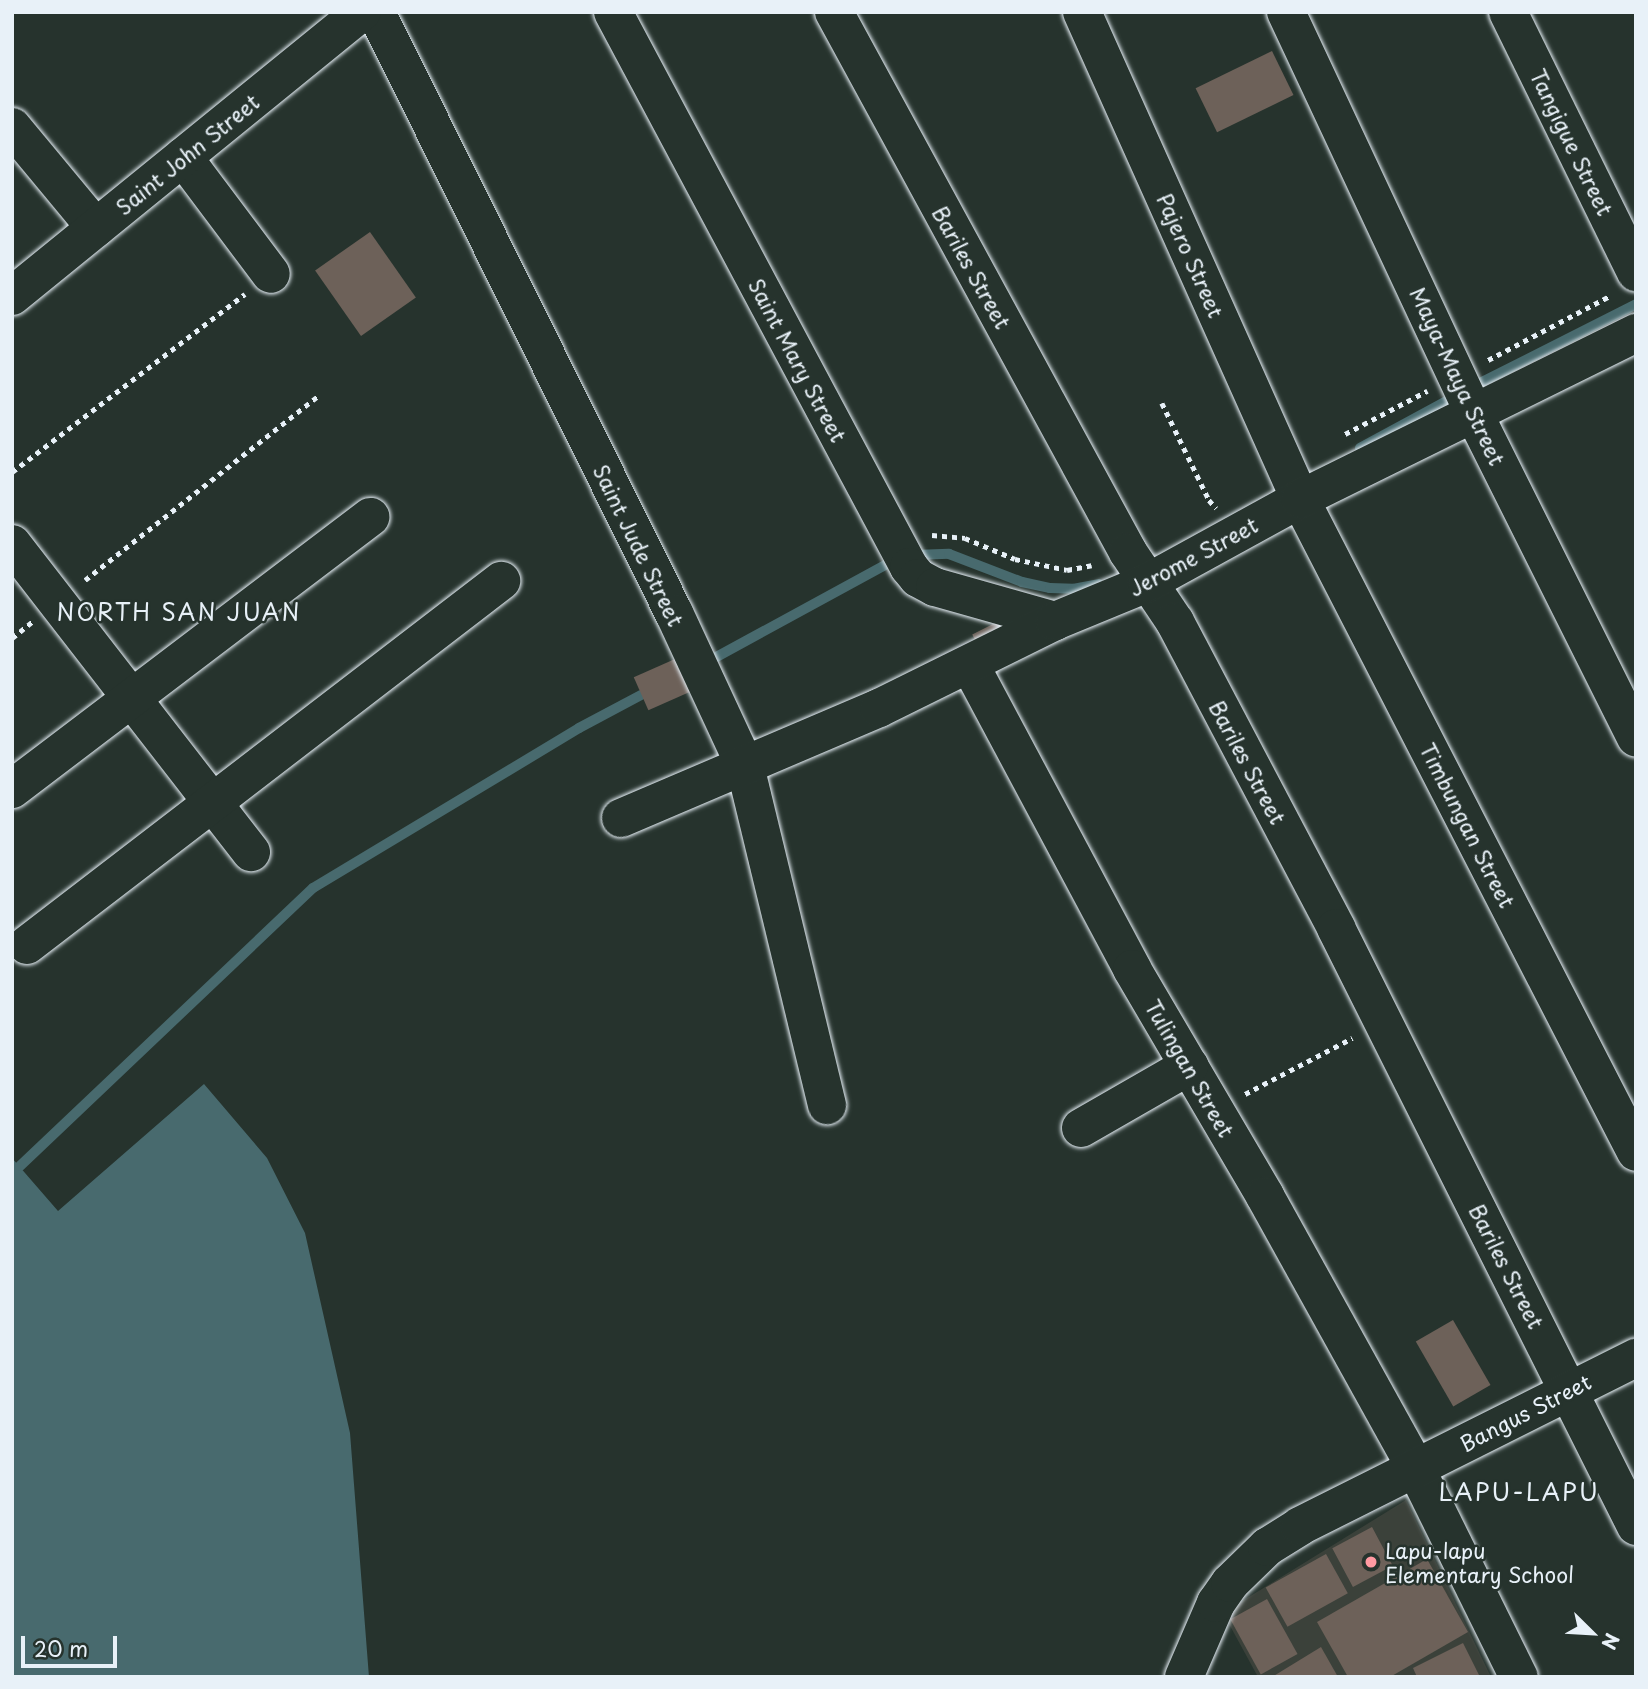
<!DOCTYPE html>
<style>
body{margin:0}
#map{position:relative;width:1648px;height:1689px;overflow:hidden;background:#26332d;font-family:"Playpen Sans",sans-serif}
div>[style]{position:absolute}
.built>*{inset:0;background:#3b413a}
.water>*{inset:0;background:#486a6e}
.stream>*{height:10px;margin:-5px;padding:0 5px;transform-origin:5px;border-radius:5px;background:#486a6e}
.building>*{inset:0;background:#6d6159;transform-origin:0 0}
.path>*{height:4.5px;margin-top:-2.25px;transform-origin:0;background:repeating-linear-gradient(90deg,#e8f1f8 0 5px,transparent 0 10px)}
.roads{filter:drop-shadow(0 0 2px #e8f1f8) drop-shadow(0 0 2px #e8f1f8)}
.minor>*{height:38px;margin:-19px;padding:0 19px;transform-origin:19px;border-radius:19px;background:#26332d}
.dots>*{width:19px;height:19px;translate:-50% -50%;box-sizing:border-box;border:4px solid #26332d;border-radius:50%}
span{translate:-50% -50%;white-space:nowrap;text-align:center;line-height:1.15;-webkit-text-stroke:5px #26332d;paint-order:stroke}
.street-label{font-size:21px;color:#e8f1f8}
.poi-label{font-size:21px;color:#e8f1f8}
.left{translate:0 -50%;text-align:left}
.neighbourhood-label{font-size:23px;color:#e8f1f8;letter-spacing:2px}
.quarter-label{font-size:24px;color:#e8f1f8;letter-spacing:2px}
.frame{position:absolute;inset:0;border:14px solid #e8f1f8;pointer-events:none}
.north{position:absolute;left:1557px;top:1598px;width:70px;height:70px;-webkit-text-stroke:5px #26332d;paint-order:stroke;rotate:114deg;font-size:19px;font-weight:700;line-height:28px;text-align:center;color:#e8f1f8}
.north::after{content:'';display:block;margin:auto;width:24px;height:32px;background:#e8f1f8;clip-path:polygon(50% 0,100% 100%,50% 72%,0 100%)}
.scale{position:absolute;left:21px;top:1636px;width:96px;height:32px;box-sizing:border-box;border:4px solid #e8f1f8;border-top:0;padding-left:9px;font-size:21px;line-height:24px;white-space:nowrap;color:#e8f1f8;-webkit-text-stroke:5px #26332d;paint-order:stroke}
</style>
<div id="map">
<div class="built">
<div style="clip-path:polygon(1406px 1500px,1491px 1677px,1258px 1677px,1223px 1613px)"></div>
</div>
<div class="water">
<div style="clip-path:polygon(204px 1084px,267px 1158px,305px 1233px,350px 1433px,369px 1677px,12px 1677px,12px 1158px,58px 1211px)"></div>
</div>
<div class="stream">
<div style="left:1474px;top:386px;width:182px;rotate:-26.8deg"></div>
<div style="left:1360px;top:448px;width:105px;rotate:-28.5deg"></div>
<div style="left:914px;top:555px;width:35px;rotate:-2deg"></div>
<div style="left:949px;top:554px;width:78px;rotate:21deg"></div>
<div style="left:1022px;top:582px;width:29px;rotate:12deg"></div>
<div style="left:1050px;top:588px;width:23px;rotate:2deg"></div>
<div style="left:1073px;top:589px;width:26px;rotate:-11deg"></div>
<div style="left:709px;top:661px;width:203px;rotate:-28.6deg"></div>
<div style="left:20px;top:1166px;width:404px;rotate:-43.5deg"></div>
<div style="left:313px;top:888px;width:310px;rotate:-31deg"></div>
<div style="left:579px;top:728px;width:70px;rotate:-28deg"></div>
</div>
<div class="building">
<div style="left:1272px;top:51px;width:49px;height:85px;rotate:64deg"></div>
<div style="left:370px;top:232px;width:80px;height:67px;rotate:55deg"></div>
<div style="left:999px;top:621px;width:16px;height:30px;rotate:63deg"></div>
<div style="left:684px;top:655px;width:36px;height:55px;rotate:66deg"></div>
<div style="left:1453px;top:1320px;width:75px;height:43px;rotate:60deg"></div>
<div style="left:1372px;top:1527px;width:44px;height:45px;rotate:62deg"></div>
<div style="left:1326px;top:1554px;width:45px;height:69px;rotate:61deg"></div>
<div style="clip-path:polygon(1427px 1559px,1468px 1632px,1390px 1677px,1348px 1677px,1317px 1622px)"></div>
<div style="left:1267px;top:1599px;width:63px;height:42px;rotate:61deg"></div>
<div style="clip-path:polygon(1463px 1643px,1480px 1677px,1417px 1677px,1413px 1668px)"></div>
<div style="clip-path:polygon(1321px 1647px,1338px 1677px,1272px 1677px)"></div>
</div>
<div class="path">
<div style="left:1488px;top:360px;width:138px;rotate:-27.7deg"></div>
<div style="left:1162px;top:403px;width:108px;rotate:64.1deg"></div>
<div style="left:1209px;top:500px;width:11px;rotate:49deg"></div>
<div style="left:1345px;top:434px;width:93px;rotate:-27.7deg"></div>
<div style="left:12px;top:472px;width:293px;rotate:-37.4deg"></div>
<div style="left:932px;top:535px;width:33px;rotate:5deg"></div>
<div style="left:965px;top:538px;width:54px;rotate:22.8deg"></div>
<div style="left:1015px;top:559px;width:53px;rotate:11.9deg"></div>
<div style="left:1067px;top:570px;width:25px;rotate:-11deg"></div>
<div style="left:85px;top:580px;width:297px;rotate:-38.3deg"></div>
<div style="left:12px;top:638px;width:26px;rotate:-39deg"></div>
<div style="left:1245px;top:1094px;width:121px;rotate:-27.6deg"></div>
</div>
<div class="roads">
<div class="minor">
<div style="left:376px;top:12px;width:671px;rotate:63.63deg"></div>
<div style="left:674px;top:613px;width:169px;rotate:65.1deg"></div>
<div style="left:745px;top:766px;width:349px;rotate:76.4deg"></div>
<div style="left:613px;top:12px;width:629px;rotate:61.93deg"></div>
<div style="left:909px;top:567px;width:14px;rotate:51deg"></div>
<div style="left:918px;top:578px;width:19px;rotate:28deg"></div>
<div style="left:935px;top:587px;width:125px;rotate:15.8deg"></div>
<div style="left:834px;top:12px;width:615px;rotate:61.43deg"></div>
<div style="left:1128px;top:552px;width:84px;rotate:56.1deg"></div>
<div style="left:1175px;top:622px;width:346px;rotate:62.2deg"></div>
<div style="left:1336px;top:928px;width:669px;rotate:63.36deg"></div>
<div style="left:1082px;top:12px;width:534px;rotate:65.88deg"></div>
<div style="left:1300px;top:499px;width:734px;rotate:62.77deg"></div>
<div style="left:1286px;top:12px;width:442px;rotate:64.9deg"></div>
<div style="left:1473px;top:412px;width:364px;rotate:63.4deg"></div>
<div style="left:1508px;top:12px;width:290px;rotate:63.8deg"></div>
<div style="left:12px;top:127px;width:131px;rotate:50.3deg"></div>
<div style="left:183px;top:157px;width:146px;rotate:53.1deg"></div>
<div style="left:12px;top:296px;width:451px;rotate:-39.1deg"></div>
<div style="left:12px;top:544px;width:390px;rotate:52.2deg"></div>
<div style="left:970px;top:665px;width:344px;rotate:61.9deg"></div>
<div style="left:1132px;top:969px;width:263px;rotate:59.6deg"></div>
<div style="left:1265px;top:1196px;width:310px;rotate:61deg"></div>
<div style="left:1415px;top:1467px;width:234px;rotate:63.7deg"></div>
<div style="left:12px;top:789px;width:450px;rotate:-37.2deg"></div>
<div style="left:621px;top:818px;width:280px;rotate:-23.1deg"></div>
<div style="left:879px;top:708px;width:196px;rotate:-26.3deg"></div>
<div style="left:1055px;top:621px;width:100px;rotate:-22.4deg"></div>
<div style="left:1147px;top:583px;width:175px;rotate:-28.8deg"></div>
<div style="left:1300px;top:499px;width:375px;rotate:-26.3deg"></div>
<div style="left:27px;top:945px;width:598px;rotate:-37.52deg"></div>
<div style="left:1081px;top:1128px;width:125px;rotate:-29.9deg"></div>
<div style="left:1184px;top:1677px;width:81px;rotate:-66.6deg"></div>
<div style="left:1216px;top:1603px;width:24px;rotate:-55deg"></div>
<div style="left:1230px;top:1583px;width:52px;rotate:-44.2deg"></div>
<div style="left:1267px;top:1547px;width:39px;rotate:-32deg"></div>
<div style="left:1300px;top:1526px;width:376px;rotate:-26.6deg"></div>
</div>
</div>
<div class="dots">
<div style="left:1371px;top:1562px;background:#ff9aa2"></div>
</div>
<div class="street-label">
<span style="left:1572px;top:142px;rotate:64deg">Tangigue Street</span>
<span style="left:187px;top:154px;rotate:-39deg">Saint John Street</span>
<span style="left:1191px;top:255px;rotate:66deg">Pajero Street</span>
<span style="left:972px;top:267px;rotate:61deg">Bariles Street</span>
<span style="left:798px;top:360px;rotate:62deg">Saint Mary Street</span>
<span style="left:1458px;top:376px;rotate:65deg">Maya-Maya Street</span>
<span style="left:639px;top:545px;rotate:64deg">Saint Jude Street</span>
<span style="left:1193px;top:556px;rotate:-28deg">Jerome Street</span>
<span style="left:1248px;top:762px;rotate:62deg">Bariles Street</span>
<span style="left:1468px;top:825px;rotate:63deg">Timbungan Street</span>
<span style="left:1190px;top:1068px;rotate:60deg">Tulingan Street</span>
<span style="left:1507px;top:1266px;rotate:63deg">Bariles Street</span>
<span style="left:1525px;top:1412px;rotate:-27deg">Bangus Street</span>
</div>
<div class="poi-label">
<span class="left" style="left:1385px;top:1562px">Lapu-lapu<br>Elementary School</span>
</div>
<div class="neighbourhood-label">
<span style="left:179px;top:612px">NORTH SAN JUAN</span>
</div>
<div class="quarter-label">
<span style="left:1519px;top:1492px">LAPU-LAPU</span>
</div>
<div class="frame"></div>
<div class="north">N</div>
<div class="scale">20 m</div>
</div>
